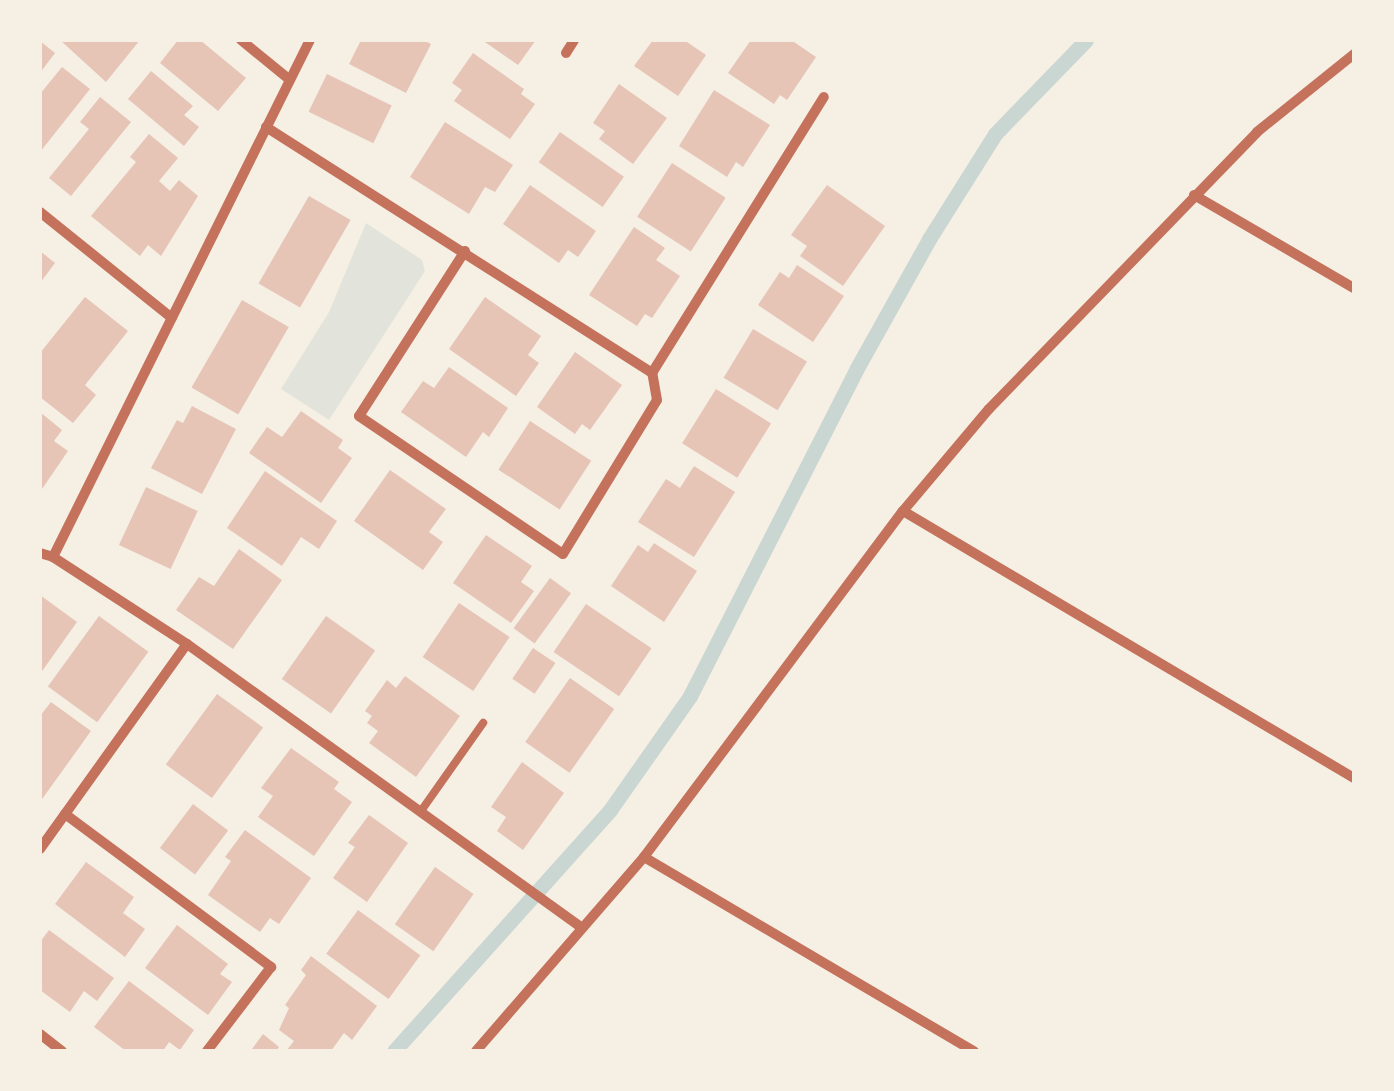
<!DOCTYPE html>
<style>
body{margin:0}
#map{position:relative;width:1394px;height:1091px;overflow:hidden;background:#f6efe4;font-family:"IBM Plex Serif",serif}
div>[style]{position:absolute}
.green>*{inset:0;background:#e2e4dc}
.stream>*{height:15px;margin:-7.5px;padding:0 7.5px;transform-origin:7.5px;border-radius:7.5px;background:#c9d6d2}
.building>*{inset:0;background:#e6c5b7;transform-origin:0 0}
.service>*{height:8px;margin:-4px;padding:0 4px;transform-origin:4px;border-radius:4px;background:#c5725c}
.minor>*{height:10px;margin:-5px;padding:0 5px;transform-origin:5px;border-radius:5px;background:#c5725c}
span{translate:-50% -50%;white-space:nowrap;text-align:center;line-height:1.15;-webkit-text-stroke:8px #f6efe4;paint-order:stroke}
.frame{position:absolute;inset:0;border:42px solid #f6efe4;pointer-events:none}
</style>
<div id="map">
<div class="green">
<div style="clip-path:polygon(366px 223px,422px 260px,425px 271px,329px 420px,281px 389px,329px 312px)"></div>
</div>
<div class="stream">
<div style="left:394px;top:1051px;width:324px;rotate:-48.1deg"></div>
<div style="left:610px;top:810px;width:139px;rotate:-54.9deg"></div>
<div style="left:690px;top:696px;width:368px;rotate:-63deg"></div>
<div style="left:857px;top:368px;width:148px;rotate:-60.8deg"></div>
<div style="left:929px;top:239px;width:124px;rotate:-57.8deg"></div>
<div style="left:995px;top:134px;width:131px;rotate:-45.9deg"></div>
</div>
<div class="building">
<div style="clip-path:polygon(60px 40px,140px 40px,106px 82px)"></div>
<div style="clip-path:polygon(178px 40px,200px 40px,246px 78px,218px 111px,160px 63px)"></div>
<div style="clip-path:polygon(361px 40px,423px 40px,431px 44px,406px 93px,349px 64px)"></div>
<div style="clip-path:polygon(482px 40px,536px 40px,518px 65px)"></div>
<div style="clip-path:polygon(653px 40px,684px 40px,706px 55px,678px 96px,634px 66px)"></div>
<div style="clip-path:polygon(751px 40px,791px 40px,816px 57px,787px 100px,780px 95px,774px 104px,728px 73px)"></div>
<div style="clip-path:polygon(40px 41px,55px 53px,40px 73px)"></div>
<div style="clip-path:polygon(473px 53px,524px 89px,521px 94px,535px 104px,510px 139px,454px 101px,462px 90px,452px 83px)"></div>
<div style="clip-path:polygon(62px 67px,90px 89px,40px 152px,40px 94px)"></div>
<div style="clip-path:polygon(151px 71px,193px 106px,184px 115px,199px 127px,184px 146px,128px 99px)"></div>
<div style="left:327px;top:74px;width:72px;height:42px;rotate:26deg"></div>
<div style="clip-path:polygon(619px 84px,667px 118px,633px 164px,599px 139px,605px 131px,593px 123px)"></div>
<div style="clip-path:polygon(714px 90px,770px 125px,743px 167px,736px 162px,727px 177px,679px 146px)"></div>
<div style="clip-path:polygon(100px 97px,131px 122px,71px 196px,49px 178px,89px 129px,80px 122px)"></div>
<div style="clip-path:polygon(445px 122px,513px 165px,495px 192px,485px 187px,469px 214px,410px 177px)"></div>
<div style="left:560px;top:132px;width:78px;height:37px;rotate:35deg"></div>
<div style="clip-path:polygon(149px 134px,178px 158px,159px 181px,170px 191px,179px 180px,198px 196px,161px 256px,148px 245px,140px 256px,91px 216px,136px 162px,130px 157px)"></div>
<div style="left:672px;top:163px;width:64px;height:64px;rotate:33deg"></div>
<div style="clip-path:polygon(530px 185px,596px 231px,578px 257px,568px 250px,559px 263px,503px 224px)"></div>
<div style="clip-path:polygon(827px 185px,885px 226px,843px 286px,800px 256px,807px 246px,791px 235px)"></div>
<div style="left:309px;top:196px;width:48px;height:101px;rotate:30deg"></div>
<div style="clip-path:polygon(634px 227px,665px 248px,656px 260px,680px 276px,652px 318px,645px 314px,637px 326px,589px 295px)"></div>
<div style="clip-path:polygon(40px 251px,55px 263px,40px 283px)"></div>
<div style="clip-path:polygon(797px 265px,844px 296px,813px 342px,758px 305px,780px 272px,789px 278px)"></div>
<div style="clip-path:polygon(85px 297px,128px 331px,85px 385px,96px 395px,73px 423px,40px 397px,40px 353px)"></div>
<div style="clip-path:polygon(485px 297px,541px 336px,528px 355px,539px 363px,516px 396px,449px 349px)"></div>
<div style="left:242px;top:300px;width:54px;height:101px;rotate:30deg"></div>
<div style="left:753px;top:329px;width:63px;height:57px;rotate:31deg"></div>
<div style="clip-path:polygon(575px 352px,622px 385px,590px 430px,582px 424px,575px 434px,537px 407px)"></div>
<div style="clip-path:polygon(449px 367px,508px 408px,489px 437px,483px 432px,466px 457px,401px 412px,423px 381px,434px 388px)"></div>
<div style="left:716px;top:389px;width:65px;height:64px;rotate:32deg"></div>
<div style="clip-path:polygon(192px 406px,236px 429px,202px 494px,151px 468px,177px 420px,183px 423px)"></div>
<div style="clip-path:polygon(301px 411px,343px 440px,338px 448px,352px 458px,321px 503px,249px 453px,267px 427px,282px 437px)"></div>
<div style="clip-path:polygon(40px 412px,62px 430px,54px 441px,68px 451px,40px 492px)"></div>
<div style="left:530px;top:421px;width:73px;height:58px;rotate:33deg"></div>
<div style="clip-path:polygon(694px 466px,735px 492px,694px 557px,638px 522px,666px 479px,680px 488px)"></div>
<div style="clip-path:polygon(390px 470px,446px 509px,429px 532px,443px 542px,423px 570px,354px 521px)"></div>
<div style="clip-path:polygon(265px 471px,337px 521px,319px 549px,301px 537px,282px 566px,227px 528px)"></div>
<div style="left:146px;top:487px;width:57px;height:64px;rotate:25deg"></div>
<div style="clip-path:polygon(486px 535px,532px 566px,521px 582px,534px 591px,511px 623px,453px 583px)"></div>
<div style="clip-path:polygon(654px 543px,697px 571px,664px 622px,611px 586px,638px 545px,648px 552px)"></div>
<div style="clip-path:polygon(239px 549px,282px 580px,233px 649px,176px 610px,199px 577px,214px 586px)"></div>
<div style="left:550px;top:578px;width:26px;height:62px;rotate:36deg"></div>
<div style="clip-path:polygon(40px 595px,77px 622px,40px 674px)"></div>
<div style="left:459px;top:603px;width:61px;height:65px;rotate:34deg"></div>
<div style="left:586px;top:604px;width:79px;height:58px;rotate:34deg"></div>
<div style="left:99px;top:616px;width:61px;height:87px;rotate:36deg"></div>
<div style="left:326px;top:616px;width:60px;height:77px;rotate:35deg"></div>
<div style="left:533px;top:648px;width:27px;height:37px;rotate:34deg"></div>
<div style="clip-path:polygon(405px 676px,460px 716px,416px 777px,369px 743px,378px 731px,367px 723px,372px 716px,365px 711px,387px 680px,396px 688px)"></div>
<div style="left:570px;top:678px;width:54px;height:78px;rotate:35deg"></div>
<div style="left:217px;top:694px;width:57px;height:87px;rotate:36deg"></div>
<div style="clip-path:polygon(51px 702px,91px 731px,40px 802px,40px 716px)"></div>
<div style="clip-path:polygon(291px 748px,339px 782px,334px 789px,352px 802px,314px 856px,258px 817px,273px 796px,261px 788px)"></div>
<div style="clip-path:polygon(522px 762px,564px 793px,523px 850px,497px 831px,506px 817px,491px 807px)"></div>
<div style="left:193px;top:804px;width:44px;height:55px;rotate:37deg"></div>
<div style="clip-path:polygon(369px 815px,408px 843px,367px 902px,333px 878px,355px 847px,348px 843px)"></div>
<div style="clip-path:polygon(245px 830px,311px 878px,279px 924px,270px 918px,260px 932px,208px 895px,231px 861px,225px 857px)"></div>
<div style="clip-path:polygon(86px 862px,134px 897px,123px 913px,145px 929px,125px 957px,55px 904px)"></div>
<div style="left:435px;top:867px;width:47px;height:70px;rotate:35deg"></div>
<div style="left:358px;top:910px;width:77px;height:54px;rotate:36deg"></div>
<div style="clip-path:polygon(177px 925px,228px 964px,220px 974px,232px 982px,208px 1015px,145px 968px)"></div>
<div style="clip-path:polygon(49px 930px,114px 978px,97px 1001px,84px 991px,70px 1012px,40px 990px,40px 942px)"></div>
<div style="clip-path:polygon(311px 956px,377px 1006px,352px 1040px,344px 1033px,331px 1051px,286px 1051px,294px 1041px,279px 1030px,289px 1008px,285px 1005px,306px 975px,301px 970px)"></div>
<div style="clip-path:polygon(129px 981px,194px 1030px,180px 1050px,169px 1042px,163px 1051px,126px 1051px,94px 1027px)"></div>
<div style="clip-path:polygon(263px 1034px,279px 1047px,276px 1051px,252px 1049px)"></div>
</div>
<div class="service">
<div style="left:421px;top:811px;width:108px;rotate:-54.8deg"></div>
</div>
<div class="minor">
<div style="left:241px;top:40px;width:63px;rotate:39.2deg"></div>
<div style="left:566px;top:53px;width:15px;rotate:-58deg"></div>
<div style="left:266px;top:127px;width:458px;rotate:32.5deg"></div>
<div style="left:1194px;top:195px;width:185px;rotate:30.2deg"></div>
<div style="left:40px;top:212px;width:169px;rotate:38.8deg"></div>
<div style="left:465px;top:251px;width:196px;rotate:122.7deg"></div>
<div style="left:359px;top:416px;width:246px;rotate:34.1deg"></div>
<div style="left:563px;top:554px;width:180px;rotate:-58.6deg"></div>
<div style="left:657px;top:400px;width:27px;rotate:-100deg"></div>
<div style="left:652px;top:373px;width:325px;rotate:-58.1deg"></div>
<div style="left:903px;top:511px;width:524px;rotate:30.63deg"></div>
<div style="left:40px;top:553px;width:14px;rotate:17deg"></div>
<div style="left:53px;top:557px;width:160px;rotate:33deg"></div>
<div style="left:187px;top:644px;width:486px;rotate:35.7deg"></div>
<div style="left:53px;top:557px;width:577px;rotate:-63.57deg"></div>
<div style="left:65px;top:814px;width:257px;rotate:36.6deg"></div>
<div style="left:271px;top:967px;width:106px;rotate:127.3deg"></div>
<div style="left:40px;top:849px;width:252px;rotate:-54.4deg"></div>
<div style="left:644px;top:857px;width:383px;rotate:30.5deg"></div>
<div style="left:40px;top:1034px;width:28px;rotate:38deg"></div>
<div style="left:476px;top:1051px;width:257px;rotate:-49.1deg"></div>
<div style="left:644px;top:857px;width:432px;rotate:-53.2deg"></div>
<div style="left:903px;top:511px;width:133px;rotate:-49.9deg"></div>
<div style="left:989px;top:409px;width:385px;rotate:-45.9deg"></div>
<div style="left:1257px;top:132px;width:124px;rotate:-38.8deg"></div>
</div>
<div class="frame"></div>
</div>
